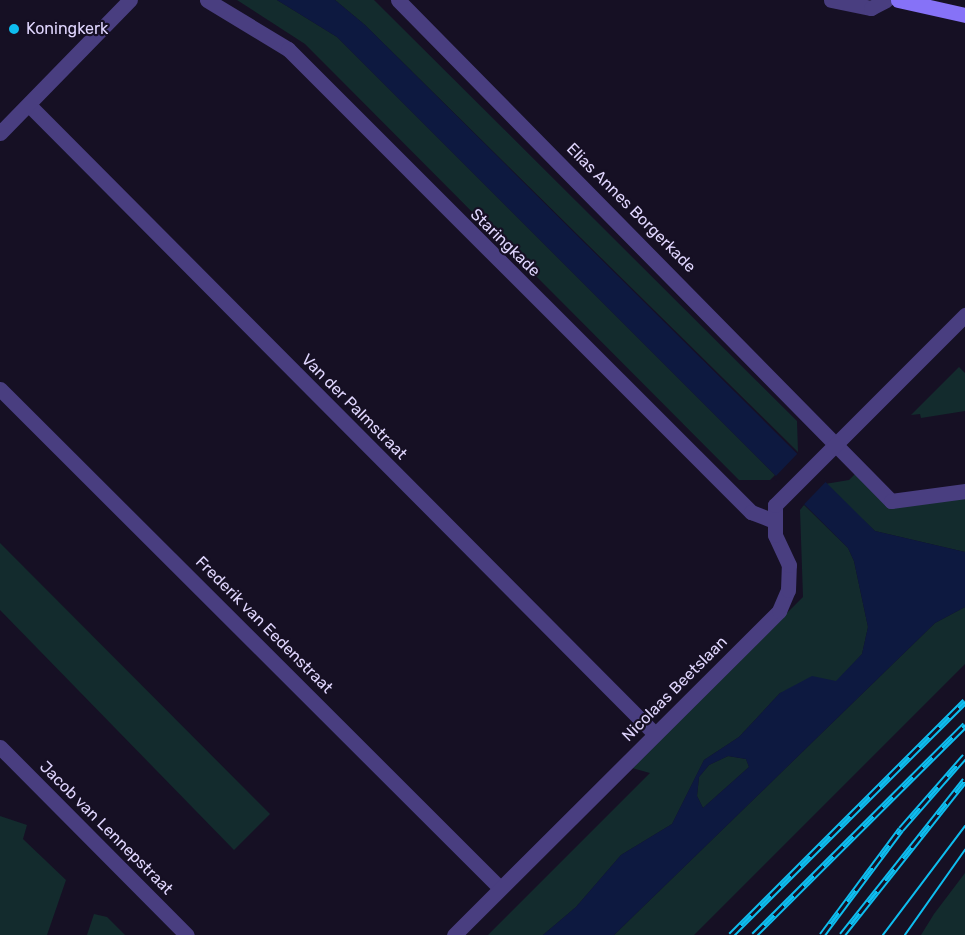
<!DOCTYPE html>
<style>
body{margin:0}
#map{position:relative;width:965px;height:935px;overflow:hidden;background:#161024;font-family:Rubik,sans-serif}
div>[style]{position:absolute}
.green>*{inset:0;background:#132b2d}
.water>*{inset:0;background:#0d1940}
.pier>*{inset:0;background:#161024;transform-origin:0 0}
.street>*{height:15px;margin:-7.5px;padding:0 7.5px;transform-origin:7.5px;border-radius:7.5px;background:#493e80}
.secondary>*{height:15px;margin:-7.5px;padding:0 7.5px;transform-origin:7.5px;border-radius:7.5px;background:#8672f7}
.tram>*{height:1.5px;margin:-0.75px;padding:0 0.75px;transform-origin:0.75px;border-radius:0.75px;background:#0ebdef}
.rail>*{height:7px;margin-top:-3.5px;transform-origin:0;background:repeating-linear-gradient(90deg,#161024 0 14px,#0ebdef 0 28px);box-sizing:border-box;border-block:2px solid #0ebdef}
.dots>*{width:16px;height:16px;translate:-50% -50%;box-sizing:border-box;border:3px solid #161024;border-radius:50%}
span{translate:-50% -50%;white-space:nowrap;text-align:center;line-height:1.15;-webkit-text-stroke:4.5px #161024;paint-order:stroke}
.poi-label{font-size:16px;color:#dfd5fd}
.left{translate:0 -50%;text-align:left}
.street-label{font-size:16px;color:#dfd5fd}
</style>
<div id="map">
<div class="green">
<div style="clip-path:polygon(237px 0,277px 0,337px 37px,775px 475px,770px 480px,739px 480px,305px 44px)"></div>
<div style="clip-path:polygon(335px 0,374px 0,797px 421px,798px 452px,365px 25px)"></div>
<div style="clip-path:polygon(959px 367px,965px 373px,965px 411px,921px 418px,920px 414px,911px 415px)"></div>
<div style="clip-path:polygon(855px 474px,880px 500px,965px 498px,965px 552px,875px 531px,825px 484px,849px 480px)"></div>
<div style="clip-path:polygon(804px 505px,848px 548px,854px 561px,868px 627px,862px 654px,836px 682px,780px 693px,739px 737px,704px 760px,672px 824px,621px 855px,576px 907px,543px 935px,488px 935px,650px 773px,632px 768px,803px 597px,800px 510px)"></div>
<div style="clip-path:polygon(0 543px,270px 814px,234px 850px,0 610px)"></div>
<div style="clip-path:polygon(965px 607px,965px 664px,694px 935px,614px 935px,935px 623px)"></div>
<div style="clip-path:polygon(728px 756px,746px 759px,749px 767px,703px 808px,697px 796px,699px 777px,709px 765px)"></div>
<div style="clip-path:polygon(0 816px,27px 825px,23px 839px,66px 880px,47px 935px,0 935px)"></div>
<div style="clip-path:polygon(965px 873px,965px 935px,921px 935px,934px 914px)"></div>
<div style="clip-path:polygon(94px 914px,107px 917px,125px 935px,87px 935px)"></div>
</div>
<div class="water">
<div style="clip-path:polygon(evenodd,277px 0,335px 0,365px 25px,875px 531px,965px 552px,965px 607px,935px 623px,614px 935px,543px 935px,576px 907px,621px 855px,672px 824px,704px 760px,739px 737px,780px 693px,812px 676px,836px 681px,862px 654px,868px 627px,854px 561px,848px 548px,337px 37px,277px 0,728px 756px,746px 759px,749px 767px,703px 808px,697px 796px,699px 777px,709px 765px,728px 756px)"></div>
</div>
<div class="pier">
<div style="left:798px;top:453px;width:40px;height:35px;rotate:44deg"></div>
</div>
<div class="street">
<div style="left:207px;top:0;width:95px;rotate:31.2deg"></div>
<div style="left:288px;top:49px;width:655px;rotate:45deg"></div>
<div style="left:751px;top:512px;width:22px;rotate:21deg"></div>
<div style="left:398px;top:0;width:703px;rotate:45.46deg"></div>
<div style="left:891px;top:501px;width:75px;rotate:-7.7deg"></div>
<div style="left:831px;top:0;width:41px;rotate:11.3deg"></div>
<div style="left:871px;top:8px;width:17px;rotate:-28deg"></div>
<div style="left:29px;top:105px;width:887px;rotate:45.14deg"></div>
<div style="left:0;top:133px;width:186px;rotate:-45.7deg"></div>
<div style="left:0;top:389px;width:706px;rotate:44.94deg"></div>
<div style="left:0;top:747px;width:265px;rotate:45.2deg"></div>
<div style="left:454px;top:935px;width:459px;rotate:-44.9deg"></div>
<div style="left:779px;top:611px;width:23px;rotate:-67deg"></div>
<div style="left:788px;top:590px;width:25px;rotate:-88deg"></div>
<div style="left:789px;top:565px;width:33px;rotate:-115deg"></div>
<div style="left:775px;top:535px;width:30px;rotate:-90deg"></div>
<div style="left:775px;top:505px;width:269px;rotate:-45deg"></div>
</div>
<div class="secondary">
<div style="left:898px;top:0;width:69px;rotate:12.6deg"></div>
</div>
<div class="tram">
<div style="left:883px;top:935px;width:136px;rotate:-53deg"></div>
<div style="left:905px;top:935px;width:104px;rotate:-54.8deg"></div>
</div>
<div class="rail">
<div style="left:731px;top:935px;width:331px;rotate:-45deg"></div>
<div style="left:754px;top:935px;width:298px;rotate:-44.9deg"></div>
<div style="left:822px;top:935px;width:132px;rotate:-53.3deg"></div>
<div style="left:901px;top:829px;width:97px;rotate:-48.8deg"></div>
<div style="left:842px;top:935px;width:198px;rotate:-51.6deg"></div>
</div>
<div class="dots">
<div style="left:14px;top:29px;background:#0ebdef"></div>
</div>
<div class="poi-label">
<span class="left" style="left:26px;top:29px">Koningkerk</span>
</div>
<div class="street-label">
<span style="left:631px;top:208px;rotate:45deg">Elias Annes Borgerkade</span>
<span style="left:505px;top:243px;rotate:44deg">Staringkade</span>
<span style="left:354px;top:407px;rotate:45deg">Van der Palmstraat</span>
<span style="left:264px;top:625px;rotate:45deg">Frederik van Eedenstraat</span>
<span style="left:675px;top:689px;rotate:-45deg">Nicolaas Beetslaan</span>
<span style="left:106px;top:828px;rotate:45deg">Jacob van Lennepstraat</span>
</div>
</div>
